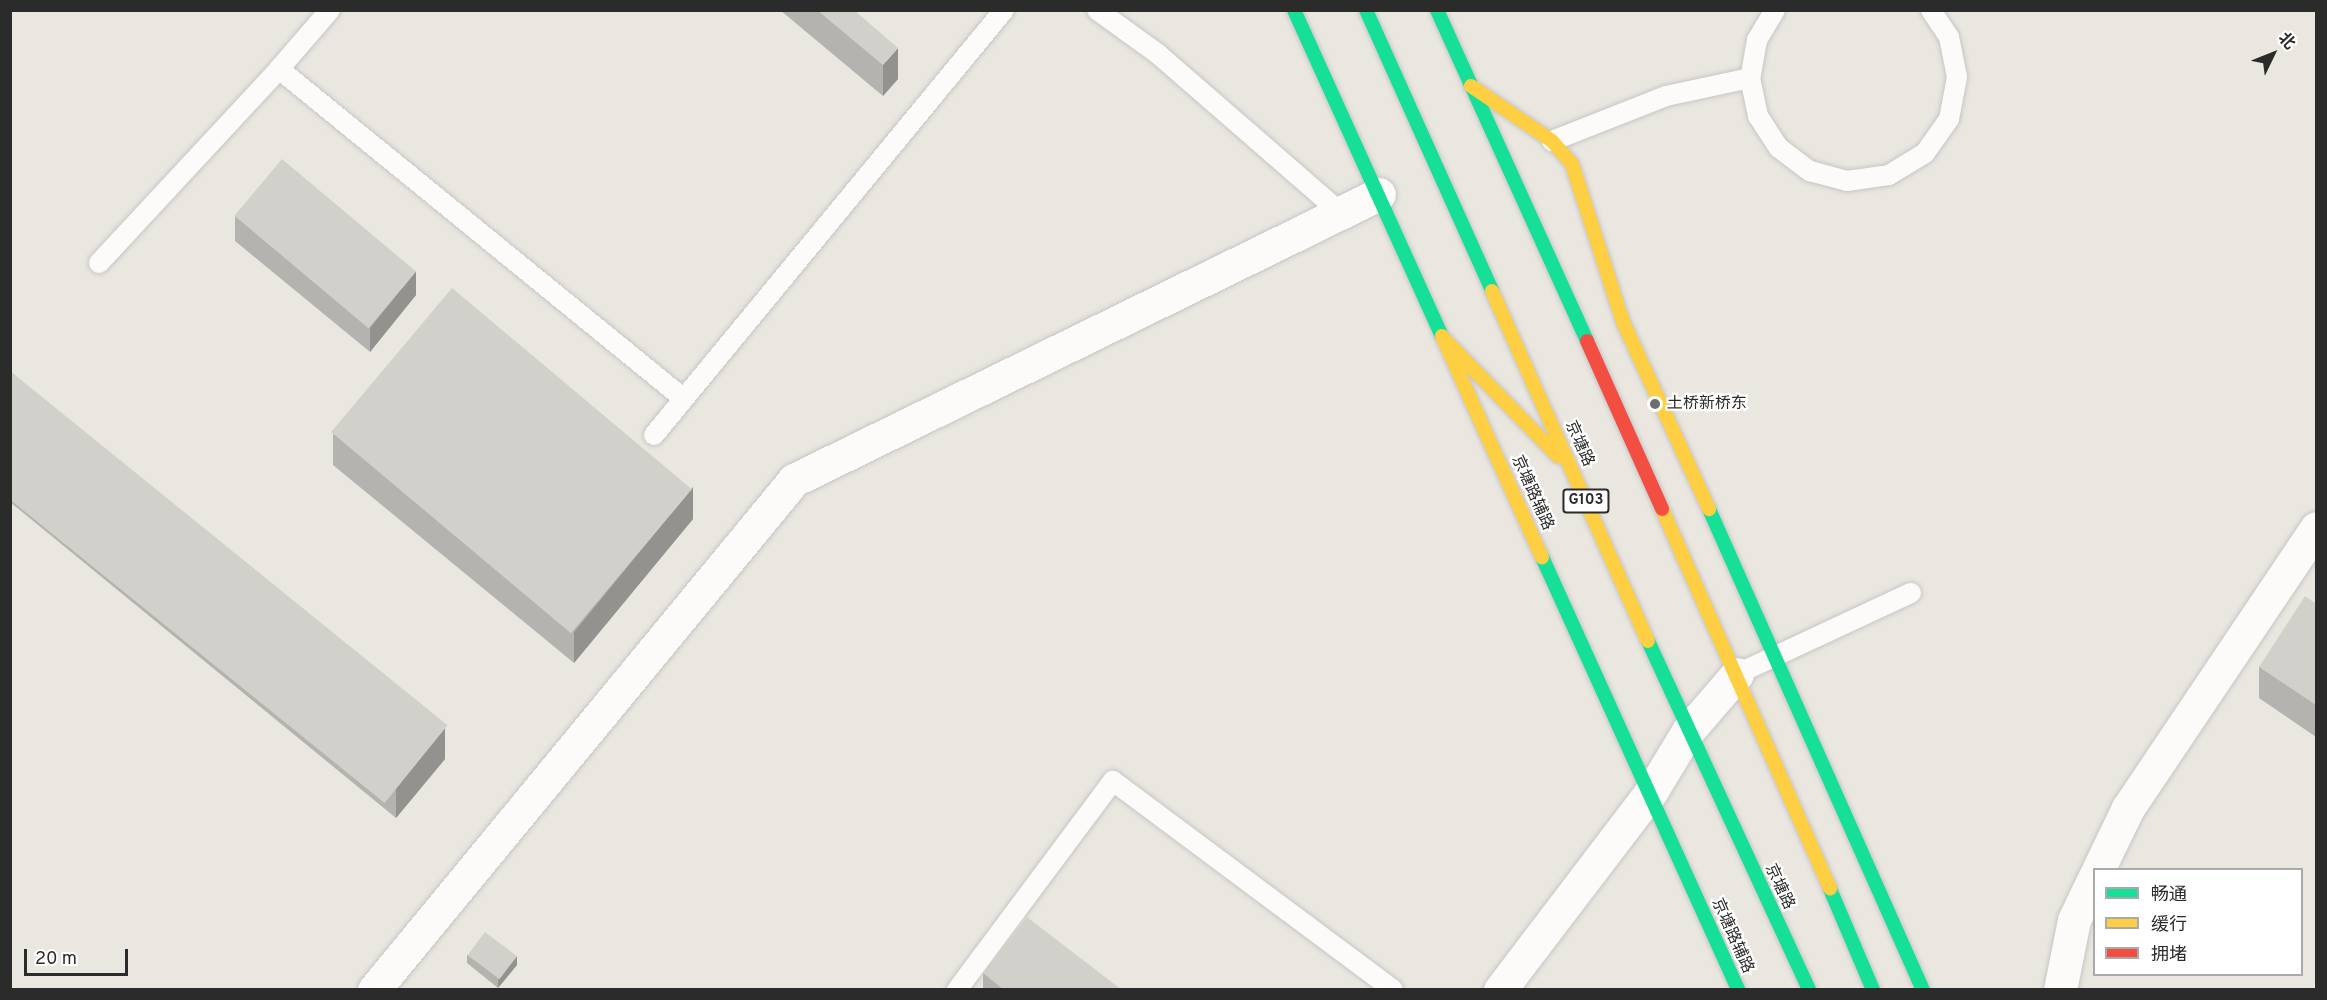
<!DOCTYPE html>
<meta charset="utf-8">
<style>
body{margin:0}
#map{position:relative;width:2327px;height:1000px;overflow:hidden;background:#eae7e0;font-family:Overpass,"Noto Sans SC",sans-serif}
div>[style]{position:absolute}
.roads{filter:drop-shadow(0 0 2px #c7c6c6) drop-shadow(0 0 2px #c7c6c6)}
.lane>*{height:20px;margin:-10px;padding:0 10px;transform-origin:10px;border-radius:10px;background:#fcfbfa}
.street>*{height:33px;margin:-16.5px;padding:0 16.5px;transform-origin:16.5px;border-radius:16.5px;background:#fcfbfa}
.fast>*{height:14px;margin:-7px;padding:0 7px;transform-origin:7px;border-radius:7px;background:#16e098}
.slow>*{height:14px;margin:-7px;padding:0 7px;transform-origin:7px;border-radius:7px;background:#ffcf43}
.jam>*{height:14px;margin:-7px;padding:0 7px;transform-origin:7px;border-radius:7px;background:#f24e42}
.wall>*{inset:0;background:#b5b3af}
.shaded-wall>*{inset:0;background:#93928e}
.building>*{inset:0;background:#d2d0cb;transform-origin:0 0}
.dots>*{width:16px;height:16px;translate:-50% -50%;box-sizing:border-box;border:3px solid #fff;border-radius:50%}
span{translate:-50% -50%;white-space:nowrap;text-align:center;line-height:1.15;-webkit-text-stroke:4.5px #fff;paint-order:stroke}
.shield-label span{padding:2px 4px;background:#fff;border:2px solid;border-radius:4px;-webkit-text-stroke-width:0}
.shield-label{font-size:15px;color:#2b2b2b;font-weight:700}
.poi-label{font-size:16px;color:#2b2b2b}
.left{translate:0 -50%;text-align:left}
.street-label{font-size:16px;color:#2b2b2b}
.frame{position:absolute;inset:0;border:12px solid #2b2b2b;pointer-events:none}
.legend{position:absolute;left:2093px;top:868px;width:210px;height:108px;box-sizing:border-box;background:#fff;border:2px solid #aaa;margin:0;padding:8px 10px;list-style:none;font-size:18px;color:#2b2b2b}
.legend li{display:flex;align-items:center;gap:12px;height:30px}
.legend b{width:30px;border:2px solid #aaa}
.north{position:absolute;left:2243px;top:24px;width:60px;height:60px;-webkit-text-stroke:4px #fff;paint-order:stroke;rotate:47deg;font-size:16px;font-weight:700;line-height:24px;text-align:center;color:#2b2b2b}
.north::after{content:'';display:block;margin:auto;width:21px;height:27px;background:#2b2b2b;clip-path:polygon(50% 0,100% 100%,50% 72%,0 100%)}
.scale{position:absolute;left:24px;top:949px;width:104px;height:27px;box-sizing:border-box;border:3px solid #2b2b2b;border-top:0;padding-left:8px;font-size:18px;line-height:21px;white-space:nowrap;color:#2b2b2b;-webkit-text-stroke:4px #fff;paint-order:stroke}
</style>
<div id="map">
<div class="roads">
<div class="lane">
<div style="left:1097px;top:10px;width:75px;rotate:35.8deg"></div>
<div style="left:1158px;top:54px;width:241px;rotate:41deg"></div>
<div style="left:1775px;top:10px;width:35px;rotate:121deg"></div>
<div style="left:1757px;top:40px;width:39px;rotate:100deg"></div>
<div style="left:1750px;top:78px;width:39px;rotate:78deg"></div>
<div style="left:1758px;top:116px;width:38px;rotate:57deg"></div>
<div style="left:1779px;top:148px;width:39px;rotate:37deg"></div>
<div style="left:1810px;top:171px;width:38px;rotate:15deg"></div>
<div style="left:1847px;top:181px;width:42px;rotate:-8.1deg"></div>
<div style="left:1889px;top:175px;width:42px;rotate:-31.4deg"></div>
<div style="left:1925px;top:153px;width:42px;rotate:-54.8deg"></div>
<div style="left:1949px;top:119px;width:43px;rotate:-79.2deg"></div>
<div style="left:1957px;top:77px;width:41px;rotate:-101.3deg"></div>
<div style="left:1949px;top:37px;width:32px;rotate:-124deg"></div>
<div style="left:279px;top:69px;width:78px;rotate:-49.2deg"></div>
<div style="left:1552px;top:141px;width:123px;rotate:-21.5deg"></div>
<div style="left:1666px;top:96px;width:86px;rotate:-12.1deg"></div>
<div style="left:99px;top:263px;width:265px;rotate:-47.1deg"></div>
<div style="left:279px;top:69px;width:522px;rotate:39.17deg"></div>
<div style="left:654px;top:435px;width:551px;rotate:-50.53deg"></div>
<div style="left:1737px;top:674px;width:192px;rotate:-25deg"></div>
<div style="left:957px;top:990px;width:261px;rotate:-53.3deg"></div>
<div style="left:1113px;top:781px;width:349px;rotate:36.7deg"></div>
</div>
<div class="street">
<div style="left:2098px;top:870px;width:69px;rotate:-64.2deg"></div>
<div style="left:2128px;top:808px;width:337px;rotate:-56.1deg"></div>
<div style="left:374px;top:990px;width:661px;rotate:-50.53deg"></div>
<div style="left:794px;top:480px;width:651px;rotate:-26.05deg"></div>
<div style="left:1500px;top:990px;width:249px;rotate:-52.7deg"></div>
<div style="left:1651px;top:792px;width:71px;rotate:-58.8deg"></div>
<div style="left:1688px;top:731px;width:75px;rotate:-49.3deg"></div>
<div style="left:2060px;top:990px;width:71px;rotate:-78.7deg"></div>
<div style="left:2074px;top:920px;width:47px;rotate:-64.5deg"></div>
</div>
<div class="fast">
<div style="left:1294px;top:10px;width:358px;rotate:65.6deg"></div>
<div style="left:1366px;top:10px;width:308px;rotate:65.8deg"></div>
<div style="left:1437px;top:10px;width:363px;rotate:65.6deg"></div>
<div style="left:1709px;top:509px;width:526px;rotate:66.02deg"></div>
<div style="left:1542px;top:557px;width:475px;rotate:65.6deg"></div>
<div style="left:1648px;top:641px;width:384px;rotate:65.2deg"></div>
<div style="left:1830px;top:889px;width:110px;rotate:66.9deg"></div>
</div>
<div class="slow">
<div style="left:1471px;top:86px;width:98px;rotate:34.2deg"></div>
<div style="left:1552px;top:141px;width:30px;rotate:49deg"></div>
<div style="left:1572px;top:164px;width:166px;rotate:72.1deg"></div>
<div style="left:1623px;top:322px;width:206px;rotate:65.3deg"></div>
<div style="left:1492px;top:291px;width:383px;rotate:66deg"></div>
<div style="left:1442px;top:336px;width:243px;rotate:65.7deg"></div>
<div style="left:1446px;top:341px;width:161px;rotate:45.8deg"></div>
<div style="left:1662px;top:509px;width:415px;rotate:66.1deg"></div>
</div>
<div class="jam">
<div style="left:1587px;top:341px;width:184px;rotate:65.9deg"></div>
</div>
</div>
<div class="wall">
<div style="clip-path:polygon(780px 10px,854px 10px,898px 79px,883px 96px)"></div>
<div style="clip-path:polygon(235px 216px,416px 295px,370px 352px,235px 241px)"></div>
<div style="clip-path:polygon(10px 371px,445px 759px,396px 818px,10px 502px)"></div>
<div style="clip-path:polygon(333px 434px,693px 519px,574px 663px,333px 465px)"></div>
<div style="clip-path:polygon(2316px 604px,2316px 737px,2259px 698px,2259px 667px)"></div>
<div style="clip-path:polygon(467px 955px,517px 965px,498px 988px,467px 963px)"></div>
<div style="clip-path:polygon(983px 973px,1122px 990px,983px 990px)"></div>
</div>
<div class="shaded-wall">
<div style="clip-path:polygon(898px 48px,898px 79px,883px 96px,883px 65px)"></div>
<div style="clip-path:polygon(416px 271px,416px 295px,370px 352px,370px 328px)"></div>
<div style="clip-path:polygon(693px 487px,693px 519px,574px 663px,574px 632px)"></div>
<div style="clip-path:polygon(445px 728px,445px 759px,396px 818px,396px 787px)"></div>
<div style="clip-path:polygon(517px 956px,517px 965px,498px 988px,498px 980px)"></div>
</div>
<div class="building">
<div style="clip-path:polygon(817px 10px,854px 10px,898px 48px,883px 65px)"></div>
<div style="left:282px;top:159px;width:175px;height:74px;rotate:40deg"></div>
<div style="left:452px;top:288px;width:313px;height:188px;rotate:40deg"></div>
<div style="left:10px;top:371px;width:563px;height:100px;rotate:39deg"></div>
<div style="clip-path:polygon(2305px 596px,2316px 604px,2316px 705px,2259px 667px)"></div>
<div style="clip-path:polygon(1027px 917px,1122px 990px,1004px 990px,983px 973px)"></div>
<div style="left:485px;top:932px;width:40px;height:29px;rotate:37deg"></div>
</div>
<div class="dots">
<div style="left:1655px;top:404px;background:#6e6d6a"></div>
</div>
<div class="shield-label">
<span style="left:1586px;top:501px">G103</span>
</div>
<div class="poi-label">
<span class="left" style="left:1667px;top:404px">土桥新桥东</span>
</div>
<div class="street-label">
<span style="left:1579px;top:444px;rotate:66deg">京塘路</span>
<span style="left:1532px;top:493px;rotate:66deg">京塘路辅路</span>
<span style="left:1779px;top:887px;rotate:65deg">京塘路</span>
<span style="left:1732px;top:936px;rotate:66deg">京塘路辅路</span>
</div>
<div class="frame"></div>
<ul class="legend">
<li><b style="height:8px;background:#16e098"></b>畅通</li>
<li><b style="height:8px;background:#ffcf43"></b>缓行</li>
<li><b style="height:8px;background:#f24e42"></b>拥堵</li>
</ul>
<div class="north">北</div>
<div class="scale">20 m</div>
</div>
